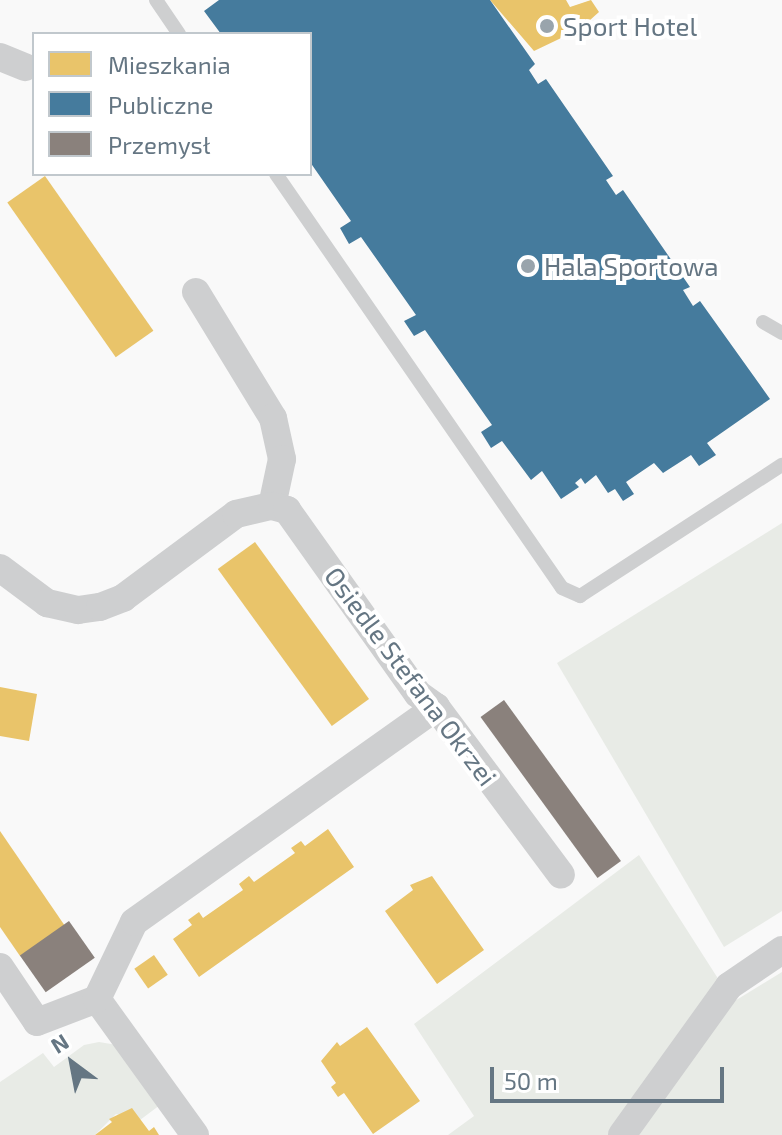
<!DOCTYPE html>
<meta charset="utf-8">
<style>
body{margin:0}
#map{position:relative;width:782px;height:1135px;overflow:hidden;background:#f9f9f9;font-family:"Exo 2",sans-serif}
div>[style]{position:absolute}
.green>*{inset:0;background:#e8ebe6}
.homes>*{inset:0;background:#e9c46a;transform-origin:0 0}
.public>*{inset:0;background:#457b9d}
.industry>*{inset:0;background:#8a817c;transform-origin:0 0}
.service>*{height:14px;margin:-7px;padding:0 7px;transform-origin:7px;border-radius:7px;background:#cecfd0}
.minor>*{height:28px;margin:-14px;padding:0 14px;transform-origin:14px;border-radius:14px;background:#cecfd0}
.dots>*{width:22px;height:22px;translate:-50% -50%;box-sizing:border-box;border:4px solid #fff;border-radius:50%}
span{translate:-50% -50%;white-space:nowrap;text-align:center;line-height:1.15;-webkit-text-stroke:8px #fff;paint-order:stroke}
.poi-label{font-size:26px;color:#657683}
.left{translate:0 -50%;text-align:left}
.street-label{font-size:26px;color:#657683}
.legend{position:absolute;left:32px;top:32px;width:280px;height:144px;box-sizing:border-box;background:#fff;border:2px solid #c1c8cd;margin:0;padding:10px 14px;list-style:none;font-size:24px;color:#657683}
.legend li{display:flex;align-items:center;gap:16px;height:40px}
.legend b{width:40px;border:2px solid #c1c8cd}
.north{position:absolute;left:32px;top:1023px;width:80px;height:80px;-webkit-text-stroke:6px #fff;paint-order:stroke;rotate:328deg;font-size:22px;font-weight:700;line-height:32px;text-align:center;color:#657683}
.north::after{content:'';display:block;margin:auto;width:28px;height:36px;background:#657683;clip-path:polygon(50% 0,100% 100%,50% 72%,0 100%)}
.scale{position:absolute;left:490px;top:1067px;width:234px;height:36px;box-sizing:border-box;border:4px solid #657683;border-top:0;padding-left:10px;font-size:24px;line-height:28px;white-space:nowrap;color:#657683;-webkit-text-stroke:6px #fff;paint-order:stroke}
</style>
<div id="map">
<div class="green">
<div style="clip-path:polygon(782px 523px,782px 911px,724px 947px,557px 663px)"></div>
<div style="clip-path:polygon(639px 855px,733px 1002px,782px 972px,782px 1135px,448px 1135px,474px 1116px,414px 1024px)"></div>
<div style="clip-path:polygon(99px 1042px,117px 1045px,160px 1105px,140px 1120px,116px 1114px,95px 1135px,0 1135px,0 1082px,43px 1053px,54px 1067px,84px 1045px)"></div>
</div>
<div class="homes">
<div style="clip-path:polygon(490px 0,566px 0,570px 7px,591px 0,599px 12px,580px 29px,534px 51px)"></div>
<div style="left:45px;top:176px;width:189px;height:46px;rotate:55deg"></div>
<div style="left:255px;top:542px;width:194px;height:46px;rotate:54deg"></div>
<div style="clip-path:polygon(0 687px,37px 694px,29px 741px,0 736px)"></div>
<div style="clip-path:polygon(328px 829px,354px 867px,199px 977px,173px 939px,192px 925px,188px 920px,199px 912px,203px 918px,243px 890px,239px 884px,249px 876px,254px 882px,295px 853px,291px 848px,301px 841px,305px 846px)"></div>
<div style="clip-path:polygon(0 831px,65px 926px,20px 956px,0 927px)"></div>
<div style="clip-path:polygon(432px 876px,484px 950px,437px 984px,385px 911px,413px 890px,410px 885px)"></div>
<div style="left:154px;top:955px;width:24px;height:24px;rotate:55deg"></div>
<div style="clip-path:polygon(367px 1027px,420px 1101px,373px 1134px,344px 1093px,338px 1097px,331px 1087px,336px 1083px,321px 1061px,337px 1042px,340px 1046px)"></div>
<div style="clip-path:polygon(132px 1108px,149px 1131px,154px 1127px,159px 1135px,95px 1135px,112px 1122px,109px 1119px)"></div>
</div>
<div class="public">
<div style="clip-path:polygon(219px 0,490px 0,535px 64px,529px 70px,538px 84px,546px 79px,613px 176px,606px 180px,616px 195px,623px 190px,690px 287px,683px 290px,693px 306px,700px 301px,770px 399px,707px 443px,716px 455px,699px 466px,691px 455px,663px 473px,654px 463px,626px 482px,634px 494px,623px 501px,615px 489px,608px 493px,596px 475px,585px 484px,581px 478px,575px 483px,579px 487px,561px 499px,542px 471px,531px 480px,502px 441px,491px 448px,481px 432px,492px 425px,425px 330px,414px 336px,404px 321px,416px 315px,361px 237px,349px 244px,340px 228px,351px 221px,310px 162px,310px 34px,221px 34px,204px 11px)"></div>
</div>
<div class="industry">
<div style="left:504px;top:700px;width:199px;height:29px;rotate:54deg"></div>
<div style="left:69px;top:921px;width:45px;height:60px;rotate:55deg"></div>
</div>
<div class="service">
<div style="left:156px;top:0;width:41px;rotate:55.9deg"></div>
<div style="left:276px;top:174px;width:503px;rotate:55.36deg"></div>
<div style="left:562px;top:588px;width:20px;rotate:24deg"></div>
<div style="left:580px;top:596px;width:241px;rotate:-33deg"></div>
<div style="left:763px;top:322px;width:22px;rotate:30deg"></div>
</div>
<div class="minor">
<div style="left:0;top:57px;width:27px;rotate:22deg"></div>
<div style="left:196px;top:292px;width:148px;rotate:58.6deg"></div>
<div style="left:273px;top:418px;width:42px;rotate:77.6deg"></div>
<div style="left:282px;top:459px;width:48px;rotate:102deg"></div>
<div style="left:0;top:568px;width:59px;rotate:36.7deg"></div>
<div style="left:47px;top:603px;width:32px;rotate:13deg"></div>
<div style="left:78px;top:610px;width:22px;rotate:-8deg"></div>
<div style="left:100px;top:607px;width:25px;rotate:-21deg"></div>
<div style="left:123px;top:598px;width:141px;rotate:-36.6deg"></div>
<div style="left:236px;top:514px;width:37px;rotate:-13deg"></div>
<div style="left:272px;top:506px;width:16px;rotate:15deg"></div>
<div style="left:287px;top:510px;width:226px;rotate:54.6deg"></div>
<div style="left:418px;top:694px;width:22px;rotate:36deg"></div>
<div style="left:436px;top:707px;width:209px;rotate:53.3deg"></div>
<div style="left:0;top:967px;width:66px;rotate:56.1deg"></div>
<div style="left:37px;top:1022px;width:64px;rotate:-21deg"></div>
<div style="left:195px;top:1135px;width:168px;rotate:-125.8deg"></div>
<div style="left:97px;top:999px;width:85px;rotate:-64.3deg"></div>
<div style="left:134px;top:922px;width:371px;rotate:-35.4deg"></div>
<div style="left:622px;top:1135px;width:183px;rotate:-54.3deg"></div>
<div style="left:729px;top:986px;width:64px;rotate:-34.2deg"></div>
</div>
<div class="dots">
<div style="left:547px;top:26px;background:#99a4ac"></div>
<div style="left:528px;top:266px;background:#99a4ac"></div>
</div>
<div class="poi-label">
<span class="left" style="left:563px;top:26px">Sport Hotel</span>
<span class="left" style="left:544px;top:266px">Hala Sportowa</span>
</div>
<div class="street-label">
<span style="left:411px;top:676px;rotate:53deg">Osiedle Stefana Okrzei</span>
</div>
<ul class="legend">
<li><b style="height:22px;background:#e9c46a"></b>Mieszkania</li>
<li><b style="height:22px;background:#457b9d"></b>Publiczne</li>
<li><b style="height:22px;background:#8a817c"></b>Przemysł</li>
</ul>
<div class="north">N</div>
<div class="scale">50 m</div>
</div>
